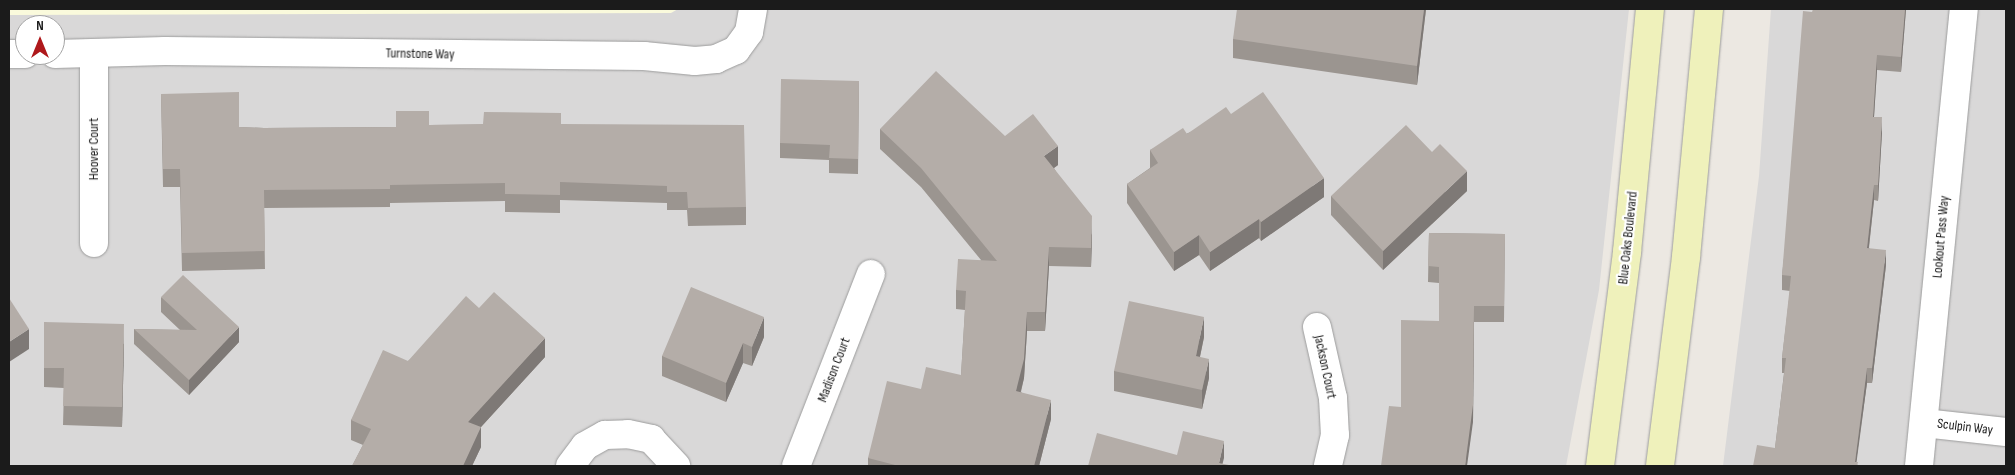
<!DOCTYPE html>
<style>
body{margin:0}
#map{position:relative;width:2015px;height:475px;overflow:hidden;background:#ece8e2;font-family:"Sofia Sans Condensed",sans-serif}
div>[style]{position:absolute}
.residential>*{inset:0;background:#d9d8d8}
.education>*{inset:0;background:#fafadc}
.roads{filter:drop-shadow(0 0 1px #9c9c9c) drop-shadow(0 0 1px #9c9c9c)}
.minor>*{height:28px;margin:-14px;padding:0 14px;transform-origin:14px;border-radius:14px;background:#fff}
.secondary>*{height:28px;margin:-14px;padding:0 14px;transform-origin:14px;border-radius:14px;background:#eff1bb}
.wall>*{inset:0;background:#9b9590}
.shaded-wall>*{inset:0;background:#7e7976}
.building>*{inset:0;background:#b4ada8}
span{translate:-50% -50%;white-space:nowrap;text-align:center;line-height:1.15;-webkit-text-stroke:4.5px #fff;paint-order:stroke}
.street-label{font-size:14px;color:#1b1b1b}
.frame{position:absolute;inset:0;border:10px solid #1b1b1b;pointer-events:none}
.north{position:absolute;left:15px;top:15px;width:50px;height:50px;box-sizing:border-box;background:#fff;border:1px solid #a4a4a4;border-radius:50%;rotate:0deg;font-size:14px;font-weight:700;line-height:20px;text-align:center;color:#1b1b1b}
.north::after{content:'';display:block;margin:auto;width:18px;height:22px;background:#af181b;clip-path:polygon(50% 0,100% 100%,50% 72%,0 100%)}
</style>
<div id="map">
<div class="residential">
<div style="clip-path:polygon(evenodd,9px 9px,1629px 9px,1599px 290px,1566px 466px,9px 466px,9px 9px,25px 25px,55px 25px,55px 55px,25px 55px,25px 25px)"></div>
<div style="clip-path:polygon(1771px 9px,2006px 9px,2006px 466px,1723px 466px,1759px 176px)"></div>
</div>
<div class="education">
<div style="clip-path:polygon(9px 9px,678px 9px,671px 13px,9px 15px)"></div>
</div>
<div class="roads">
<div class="minor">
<div style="left:9px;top:54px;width:16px"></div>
<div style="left:55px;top:54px;width:110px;rotate:-1.6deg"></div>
<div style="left:165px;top:51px;width:479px;rotate:0.6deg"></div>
<div style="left:644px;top:56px;width:51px;rotate:5.6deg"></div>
<div style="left:695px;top:61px;width:21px;rotate:-5deg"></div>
<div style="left:716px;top:59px;width:22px;rotate:-24deg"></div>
<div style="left:736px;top:50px;width:22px;rotate:-54deg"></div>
<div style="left:749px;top:32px;width:23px;rotate:-80deg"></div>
<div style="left:94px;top:54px;width:189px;rotate:90deg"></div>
<div style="left:1317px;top:327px;width:73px;rotate:77.3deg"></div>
<div style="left:1333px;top:398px;width:37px;rotate:87deg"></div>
<div style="left:1335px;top:435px;width:32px;rotate:103deg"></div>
<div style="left:1924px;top:423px;width:82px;rotate:6.3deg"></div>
<div style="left:570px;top:466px;width:25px;rotate:-53deg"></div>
<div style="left:585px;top:446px;width:23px;rotate:-29deg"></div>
<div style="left:605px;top:435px;width:23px;rotate:-2deg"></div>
<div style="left:628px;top:434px;width:24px;rotate:12deg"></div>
<div style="left:651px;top:439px;width:37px;rotate:47deg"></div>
<div style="left:796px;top:466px;width:206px;rotate:-68.7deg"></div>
<div style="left:1919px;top:466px;width:459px;rotate:-84.4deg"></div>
</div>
<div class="secondary">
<div style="left:1600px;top:466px;width:216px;rotate:-82.8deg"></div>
<div style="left:1627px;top:252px;width:244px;rotate:-84.6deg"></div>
<div style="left:1660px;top:466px;width:211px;rotate:-82.9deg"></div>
<div style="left:1686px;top:257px;width:249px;rotate:-84.7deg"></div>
</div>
</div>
<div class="wall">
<div style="clip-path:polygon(1426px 9px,1417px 85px,1233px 58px,1233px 39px)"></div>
<div style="clip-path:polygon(1906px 9px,1901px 72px,1877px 70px,1874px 117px,1882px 132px,1878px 201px,1874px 200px,1869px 248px,1886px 265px,1872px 383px,1867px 383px,1856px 462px,1858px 466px,1775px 448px,1784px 373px,1782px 373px,1782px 358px,1790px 291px,1782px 290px,1782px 275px,1812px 12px)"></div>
<div style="clip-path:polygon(859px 81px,858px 174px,829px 173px,829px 160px,780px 158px,780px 143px)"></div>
<div style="clip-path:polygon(161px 94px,239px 127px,264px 128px,396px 127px,396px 111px,429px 125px,561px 124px,746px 207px,746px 225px,688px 226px,687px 210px,667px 210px,667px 203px,560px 200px,560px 213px,505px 212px,505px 201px,390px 203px,390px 207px,264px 208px,265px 269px,182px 271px,180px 187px,163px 187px)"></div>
<div style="clip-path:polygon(1231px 114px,1324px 197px,1261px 241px,1259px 238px,1210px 271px,1199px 255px,1174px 271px,1127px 203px,1127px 184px,1150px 168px,1150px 150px)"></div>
<div style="clip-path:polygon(880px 129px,1005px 136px,1058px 165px,1054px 168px,1092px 235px,1091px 267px,1049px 266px,1045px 331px,1027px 331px,1024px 378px,1021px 392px,1051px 419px,1039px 466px,868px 466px,868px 458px,921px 389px,961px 375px,965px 310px,956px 309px,956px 290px,981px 260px,921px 187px,880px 149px)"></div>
<div style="clip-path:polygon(1467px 191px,1383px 270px,1331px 215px,1331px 196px)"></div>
<div style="clip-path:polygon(1429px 233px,1505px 234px,1504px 322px,1474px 322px,1473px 422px,1401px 407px,1439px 321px,1439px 283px,1428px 282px)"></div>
<div style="clip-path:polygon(161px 297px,239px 342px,189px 395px,134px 344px,134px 329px,180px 330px,161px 312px)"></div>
<div style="clip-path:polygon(479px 308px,545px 357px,481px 427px,481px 447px,472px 466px,352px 466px,363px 445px,351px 440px,351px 420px,408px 361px)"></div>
<div style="clip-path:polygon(44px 322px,124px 344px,122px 427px,63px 425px,64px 388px,44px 387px)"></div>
<div style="clip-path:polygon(764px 337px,752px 366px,743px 363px,726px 402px,662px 376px,662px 356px)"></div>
<div style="clip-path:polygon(1204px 337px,1200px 357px,1209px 378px,1202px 409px,1114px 391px,1114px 371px)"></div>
</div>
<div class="shaded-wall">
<div style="clip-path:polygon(1424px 9px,1426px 9px,1417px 85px,1417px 66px)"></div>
<div style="clip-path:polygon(1905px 9px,1906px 9px,1901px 72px,1901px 57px)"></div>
<div style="clip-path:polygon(1877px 55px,1877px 70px,1873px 132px,1873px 117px)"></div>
<div style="clip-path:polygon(1882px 117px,1882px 132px,1878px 201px,1878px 185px)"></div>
<div style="clip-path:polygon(1058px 146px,1058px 165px,1044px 175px,1044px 156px)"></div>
<div style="clip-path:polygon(1467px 171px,1467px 191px,1383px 270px,1383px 251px)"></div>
<div style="clip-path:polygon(1324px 178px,1324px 197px,1261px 241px,1261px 222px)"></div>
<div style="clip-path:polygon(1874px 185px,1874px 200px,1867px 263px,1867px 248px)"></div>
<div style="clip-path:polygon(1092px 216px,1092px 235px,1091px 267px,1091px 248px)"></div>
<div style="clip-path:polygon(1259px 219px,1259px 238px,1210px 271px,1210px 252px)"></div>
<div style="clip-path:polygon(1199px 235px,1199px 255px,1174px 271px,1174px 252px)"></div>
<div style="clip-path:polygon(1049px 247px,1049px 266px,1045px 331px,1045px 312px)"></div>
<div style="clip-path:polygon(1886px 250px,1886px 265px,1872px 383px,1872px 368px)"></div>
<div style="clip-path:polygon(1474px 306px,1473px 422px,1467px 466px,1465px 466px)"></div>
<div style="clip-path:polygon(1027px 312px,1027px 331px,1024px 378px,1016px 410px,1016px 391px)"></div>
<div style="clip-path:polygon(764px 317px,764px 337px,752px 366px,752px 347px)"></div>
<div style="clip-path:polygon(1204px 317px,1204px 337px,1196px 375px,1196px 356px)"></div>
<div style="clip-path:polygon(124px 324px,124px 344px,122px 427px,122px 407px)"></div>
<div style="clip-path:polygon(239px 327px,239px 342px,189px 395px,189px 380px)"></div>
<div style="clip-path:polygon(29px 329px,29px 349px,9px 362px,9px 342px)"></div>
<div style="clip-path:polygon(545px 338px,545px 357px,481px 427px,481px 447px,472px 466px,463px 466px,468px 422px)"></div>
<div style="clip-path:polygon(743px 343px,743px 363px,726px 402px,726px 383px)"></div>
<div style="clip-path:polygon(1209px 359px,1209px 378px,1202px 409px,1202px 390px)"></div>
<div style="clip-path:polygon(1867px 368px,1867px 383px,1856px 466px,1855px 462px)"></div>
<div style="clip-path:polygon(1051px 400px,1051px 419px,1039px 466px,1034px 466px)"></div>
<div style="clip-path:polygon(1224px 441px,1224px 458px,1222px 466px,1219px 463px)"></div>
</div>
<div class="building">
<div style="clip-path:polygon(1237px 9px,1424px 9px,1417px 66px,1233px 39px)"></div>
<div style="clip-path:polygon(1813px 9px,1905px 9px,1901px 57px,1877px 55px,1873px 117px,1882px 117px,1878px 185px,1874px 185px,1867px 248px,1886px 250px,1872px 368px,1867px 368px,1855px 462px,1858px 462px,1857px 466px,1753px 466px,1757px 445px,1775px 448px,1786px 358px,1782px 358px,1791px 276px,1782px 275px,1803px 11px,1812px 12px)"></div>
<div style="clip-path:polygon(936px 71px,1005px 136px,1033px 114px,1058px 146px,1044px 156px,1092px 216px,1091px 248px,1049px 247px,1045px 312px,1027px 312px,1024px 359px,1016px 391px,1051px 400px,1034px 466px,899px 466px,868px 458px,887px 381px,921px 389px,926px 367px,961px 375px,966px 291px,956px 290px,958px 259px,997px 261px,921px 168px,880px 129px)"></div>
<div style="clip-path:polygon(781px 79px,859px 81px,858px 159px,829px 158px,830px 145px,780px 143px)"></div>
<div style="clip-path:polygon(239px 92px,239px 127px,264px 128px,396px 127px,396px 111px,429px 111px,429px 125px,483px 124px,484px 112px,561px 113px,561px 124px,744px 125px,746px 207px,688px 208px,687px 192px,667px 192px,667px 186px,560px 182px,560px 195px,505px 194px,505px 183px,390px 185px,390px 189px,264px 190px,265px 251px,182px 253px,180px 169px,163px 169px,161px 94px)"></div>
<div style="clip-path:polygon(1263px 92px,1324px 178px,1261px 222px,1259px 219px,1210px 252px,1199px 235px,1174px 252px,1127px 184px,1158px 163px,1150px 150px,1183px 128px,1187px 134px,1226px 107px,1231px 114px)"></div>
<div style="clip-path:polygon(1406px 125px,1432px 152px,1440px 144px,1467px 171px,1383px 251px,1331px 196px)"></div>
<div style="clip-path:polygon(1429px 233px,1505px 234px,1504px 306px,1474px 306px,1473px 405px,1465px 466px,1381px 466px,1389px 406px,1401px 407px,1401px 320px,1439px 321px,1439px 267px,1428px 266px)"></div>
<div style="clip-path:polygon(183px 275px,239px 327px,189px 380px,134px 329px,197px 330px,161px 297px)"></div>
<div style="clip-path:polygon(691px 287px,764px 317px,752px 347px,743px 343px,726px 383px,662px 356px)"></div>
<div style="clip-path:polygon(494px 292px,545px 338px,468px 422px,481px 427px,463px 466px,352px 466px,371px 429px,351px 420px,383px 350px,408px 361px,466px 296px,479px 308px)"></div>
<div style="clip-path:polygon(9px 298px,29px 329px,9px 342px)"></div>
<div style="clip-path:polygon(1129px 301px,1204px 317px,1196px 356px,1209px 359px,1202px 390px,1114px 371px)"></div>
<div style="clip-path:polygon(44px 322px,124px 324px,122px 407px,63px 406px,64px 368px,44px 368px)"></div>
<div style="clip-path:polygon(1183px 431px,1224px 441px,1219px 463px,1234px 466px,1088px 466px,1097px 433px,1177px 455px)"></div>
</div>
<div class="street-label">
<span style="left:420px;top:54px;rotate:1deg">Turnstone Way</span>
<span style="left:94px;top:149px;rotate:-90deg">Hoover Court</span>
<span style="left:1941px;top:237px;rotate:-85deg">Lookout Pass Way</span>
<span style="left:1628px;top:238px;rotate:-84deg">Blue Oaks Boulevard</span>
<span style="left:1325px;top:367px;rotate:78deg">Jackson Court</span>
<span style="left:834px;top:370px;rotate:-69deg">Madison Court</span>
<span style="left:1965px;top:427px;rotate:7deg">Sculpin Way</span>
</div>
<div class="frame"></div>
<div class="north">N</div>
</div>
